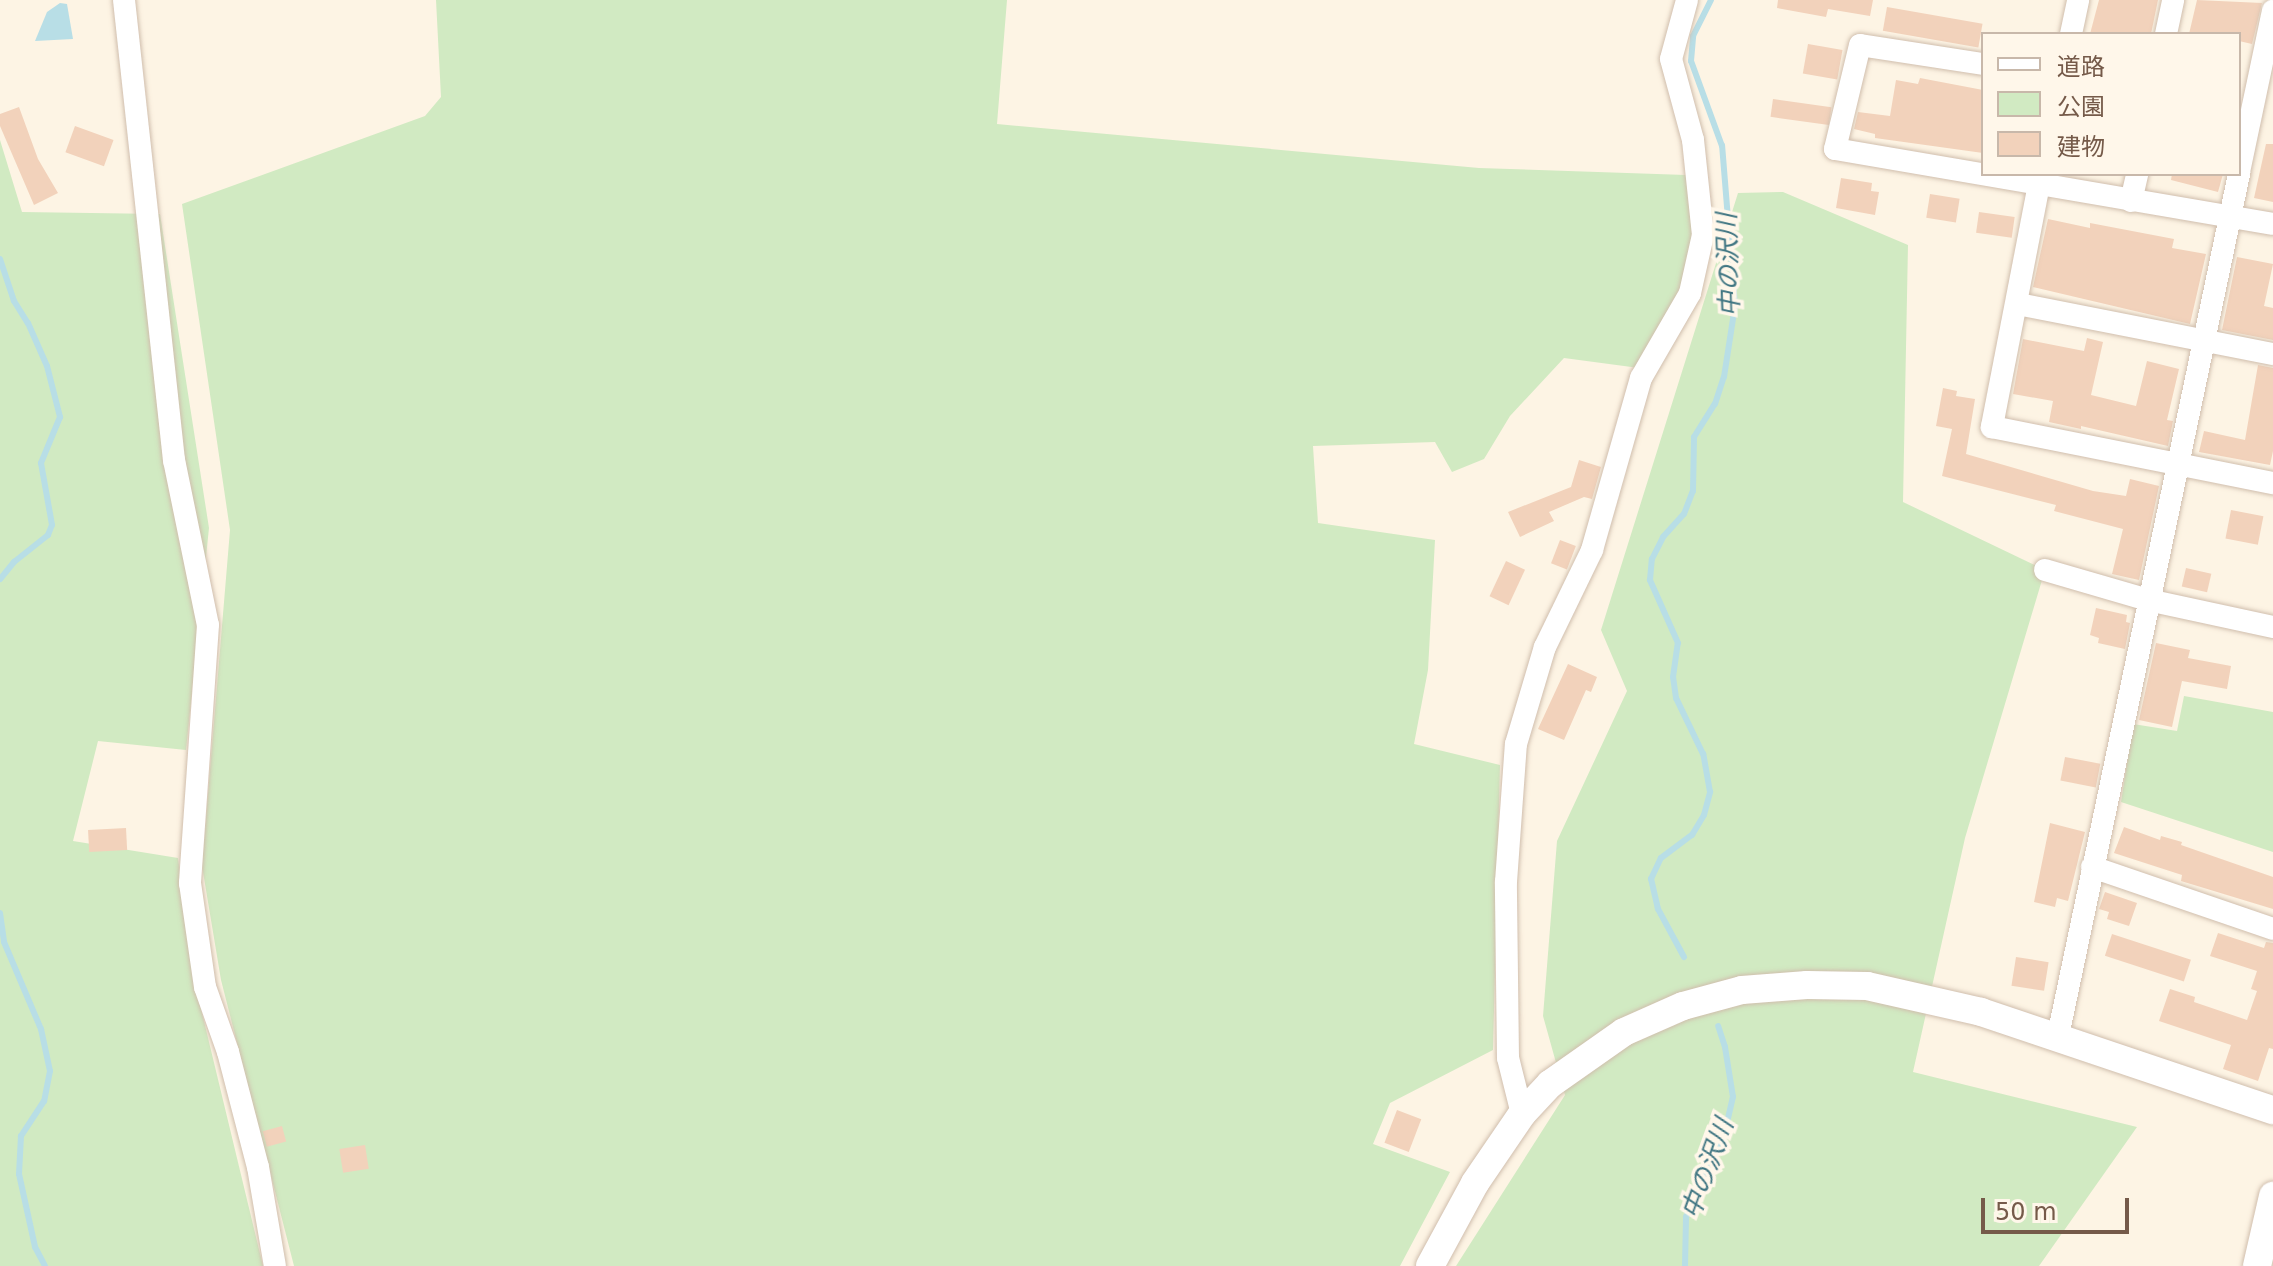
<!DOCTYPE html>
<meta charset="utf-8">
<style>
body{margin:0}
#map{position:relative;width:2273px;height:1266px;overflow:hidden;background:#fdf4e4;font-family:"DejaVu Sans","Noto Sans JP",sans-serif}
div>[style]{position:absolute}
.green>*{inset:0;background:#d1eac2}
.water>*{inset:0;background:#b8dee6}
.stream>*{height:6px;margin:-3px;padding:0 3px;transform-origin:3px;border-radius:3px;background:#b8dee6}
.building>*{inset:0;background:#f2d2bb;transform-origin:0 0}
.roads{filter:drop-shadow(0 0 2px #d0bead) drop-shadow(0 0 2px #d0bead)}
.minor>*{height:22px;margin:-11px;padding:0 11px;transform-origin:11px;border-radius:11px;background:#fff}
.tertiary>*{height:28px;margin:-14px;padding:0 14px;transform-origin:14px;border-radius:14px;background:#fff}
span{translate:-50% -50%;white-space:nowrap;text-align:center;line-height:1.15;-webkit-text-stroke:7px #fff7ea;paint-order:stroke}
.water-label{font-size:26px;color:#3f7582;font-style:italic}
.legend{position:absolute;left:1981px;top:32px;width:260px;height:144px;box-sizing:border-box;background:#fff7ea;border:2px solid #c8b8aa;margin:0;padding:10px 14px;list-style:none;font-size:24px;color:#755a49}
.legend li{display:flex;align-items:center;gap:16px;height:40px}
.legend b{width:40px;border:2px solid #c8b8aa}
.scale{position:absolute;left:1981px;top:1198px;width:148px;height:36px;box-sizing:border-box;border:4px solid #755a49;border-top:0;padding-left:10px;font-size:24px;line-height:28px;white-space:nowrap;color:#755a49;-webkit-text-stroke:6px #fff7ea;paint-order:stroke}
</style>
<div id="map">
<div class="green">
<div style="clip-path:polygon(436px 0,1007px 0,997px 124px,1479px 168px,1686px 175px,1692px 233px,1683px 291px,1639px 368px,1564px 358px,1510px 416px,1484px 459px,1452px 472px,1435px 442px,1313px 446px,1318px 523px,1435px 540px,1428px 670px,1414px 744px,1500px 765px,1493px 1050px,1390px 1103px,1373px 1144px,1450px 1172px,1400px 1266px,294px 1266px,221px 980px,202px 866px,230px 530px,182px 204px,425px 116px,441px 97px)"></div>
<div style="clip-path:polygon(0 140px,22px 212px,160px 214px,209px 528px,186px 750px,98px 741px,73px 841px,178px 858px,196px 988px,263px 1266px,0 1266px)"></div>
<div style="clip-path:polygon(1783px 192px,1908px 245px,1903px 502px,2045px 570px,1965px 838px,1913px 1072px,2137px 1127px,2039px 1266px,1456px 1266px,1565px 1095px,1543px 1016px,1557px 841px,1627px 691px,1601px 630px,1738px 193px)"></div>
<div style="clip-path:polygon(2184px 696px,2273px 712px,2273px 852px,2121px 802px,2133px 724px,2177px 731px)"></div>
</div>
<div class="water">
<div style="clip-path:polygon(60px 3px,67px 4px,73px 39px,35px 41px,47px 12px)"></div>
</div>
<div class="stream">
<div style="left:0;top:259px;width:44px;rotate:71.6deg"></div>
<div style="left:14px;top:301px;width:26px;rotate:58deg"></div>
<div style="left:28px;top:323px;width:47px;rotate:66.2deg"></div>
<div style="left:47px;top:366px;width:53px;rotate:75.7deg"></div>
<div style="left:60px;top:417px;width:50px;rotate:112.4deg"></div>
<div style="left:41px;top:463px;width:63px;rotate:79.9deg"></div>
<div style="left:52px;top:525px;width:11px;rotate:112deg"></div>
<div style="left:48px;top:535px;width:43px;rotate:141.5deg"></div>
<div style="left:14px;top:562px;width:22px;rotate:129deg"></div>
<div style="left:0;top:913px;width:29px;rotate:82deg"></div>
<div style="left:4px;top:942px;width:95px;rotate:67deg"></div>
<div style="left:41px;top:1029px;width:43px;rotate:77.9deg"></div>
<div style="left:50px;top:1071px;width:31px;rotate:101deg"></div>
<div style="left:44px;top:1101px;width:42px;rotate:123.3deg"></div>
<div style="left:21px;top:1136px;width:38px;rotate:93deg"></div>
<div style="left:19px;top:1174px;width:75px;rotate:77.6deg"></div>
<div style="left:35px;top:1247px;width:21px;rotate:62deg"></div>
<div style="left:1684px;top:957px;width:55px;rotate:-118.4deg"></div>
<div style="left:1658px;top:909px;width:31px;rotate:-103deg"></div>
<div style="left:1651px;top:879px;width:23px;rotate:-65deg"></div>
<div style="left:1661px;top:858px;width:39px;rotate:-37deg"></div>
<div style="left:1692px;top:835px;width:23px;rotate:-59deg"></div>
<div style="left:1704px;top:815px;width:24px;rotate:-75deg"></div>
<div style="left:1710px;top:792px;width:39px;rotate:-100deg"></div>
<div style="left:1703px;top:754px;width:62px;rotate:-115.7deg"></div>
<div style="left:1676px;top:698px;width:21px;rotate:-98deg"></div>
<div style="left:1673px;top:677px;width:34px;rotate:-82deg"></div>
<div style="left:1678px;top:643px;width:69px;rotate:-114deg"></div>
<div style="left:1650px;top:580px;width:21px;rotate:-85deg"></div>
<div style="left:1652px;top:559px;width:25px;rotate:-63deg"></div>
<div style="left:1663px;top:537px;width:31px;rotate:-48deg"></div>
<div style="left:1684px;top:514px;width:25px;rotate:-69deg"></div>
<div style="left:1693px;top:491px;width:54px;rotate:-88.9deg"></div>
<div style="left:1694px;top:437px;width:39px;rotate:-58deg"></div>
<div style="left:1715px;top:404px;width:28px;rotate:-72deg"></div>
<div style="left:1724px;top:377px;width:72px;rotate:-81.2deg"></div>
<div style="left:1735px;top:306px;width:161px;rotate:-94.6deg"></div>
<div style="left:1722px;top:146px;width:90px;rotate:-110deg"></div>
<div style="left:1691px;top:61px;width:25px;rotate:-85deg"></div>
<div style="left:1693px;top:36px;width:40px;rotate:-63.4deg"></div>
<div style="left:1685px;top:1266px;width:49px;rotate:-88.8deg"></div>
<div style="left:1686px;top:1217px;width:98px;rotate:-66deg"></div>
<div style="left:1726px;top:1127px;width:31px;rotate:-77deg"></div>
<div style="left:1733px;top:1097px;width:51px;rotate:-99.1deg"></div>
<div style="left:1725px;top:1047px;width:22px;rotate:-108deg"></div>
</div>
<div class="building">
<div style="clip-path:polygon(1778px 0,1873px 0,1870px 16px,1828px 9px,1826px 17px,1777px 8px)"></div>
<div style="clip-path:polygon(2099px 0,2158px 0,2151px 34px,2090px 34px)"></div>
<div style="clip-path:polygon(2197px 0,2262px 3px,2252px 44px,2239px 41px,2239px 34px,2189px 34px)"></div>
<div style="left:1887px;top:7px;width:97px;height:24px;rotate:10deg"></div>
<div style="left:1808px;top:44px;width:35px;height:30px;rotate:10deg"></div>
<div style="clip-path:polygon(1920px 78px,1983px 90px,1983px 153px,1875px 138px,1875px 134px,1854px 129px,1858px 112px,1890px 116px,1896px 80px,1918px 84px)"></div>
<div style="left:1773px;top:99px;width:59px;height:18px;rotate:8deg"></div>
<div style="clip-path:polygon(19px 107px,38px 159px,58px 193px,34px 205px,0 126px,0 114px)"></div>
<div style="left:75px;top:126px;width:41px;height:28px;rotate:20deg"></div>
<div style="clip-path:polygon(2266px 144px,2273px 144px,2273px 202px,2254px 198px)"></div>
<div style="clip-path:polygon(2172px 174px,2223px 174px,2218px 192px,2171px 180px)"></div>
<div style="clip-path:polygon(1841px 178px,1872px 183px,1871px 191px,1879px 192px,1875px 215px,1836px 208px)"></div>
<div style="left:1930px;top:194px;width:30px;height:24px;rotate:9deg"></div>
<div style="left:1979px;top:212px;width:36px;height:21px;rotate:8deg"></div>
<div style="clip-path:polygon(2048px 219px,2090px 228px,2090px 223px,2174px 239px,2172px 248px,2206px 254px,2190px 324px,2033px 287px)"></div>
<div style="clip-path:polygon(2237px 257px,2273px 264px,2264px 306px,2273px 308px,2273px 340px,2222px 330px)"></div>
<div style="clip-path:polygon(2087px 338px,2103px 342px,2091px 395px,2136px 406px,2147px 361px,2179px 369px,2167px 420px,2173px 421px,2168px 446px,2081px 426px,2081px 429px,2049px 422px,2053px 401px,2013px 394px,2023px 339px,2084px 351px)"></div>
<div style="clip-path:polygon(2258px 365px,2273px 368px,2273px 451px,2270px 465px,2199px 452px,2204px 431px,2245px 440px)"></div>
<div style="clip-path:polygon(1943px 388px,1957px 391px,1956px 396px,1975px 399px,1966px 454px,2093px 491px,2126px 496px,2130px 479px,2159px 486px,2139px 580px,2112px 574px,2123px 529px,2054px 511px,2056px 505px,1942px 476px,1952px 429px,1936px 426px)"></div>
<div style="clip-path:polygon(1579px 460px,1601px 467px,1592px 499px,1584px 497px,1549px 512px,1554px 521px,1520px 537px,1508px 512px,1571px 487px)"></div>
<div style="left:2231px;top:510px;width:33px;height:29px;rotate:11deg"></div>
<div style="left:1560px;top:540px;width:17px;height:25px;rotate:21deg"></div>
<div style="left:1506px;top:561px;width:21px;height:39px;rotate:25deg"></div>
<div style="left:2186px;top:568px;width:26px;height:19px;rotate:13deg"></div>
<div style="clip-path:polygon(2096px 608px,2127px 615px,2126px 622px,2130px 623px,2125px 649px,2098px 643px,2099px 638px,2090px 635px)"></div>
<div style="clip-path:polygon(2156px 643px,2190px 650px,2188px 658px,2231px 666px,2227px 689px,2182px 681px,2172px 727px,2139px 720px)"></div>
<div style="clip-path:polygon(1568px 664px,1597px 677px,1591px 692px,1586px 690px,1564px 740px,1538px 729px)"></div>
<div style="left:2065px;top:757px;width:36px;height:24px;rotate:11deg"></div>
<div style="clip-path:polygon(2050px 823px,2085px 832px,2068px 901px,2057px 898px,2055px 907px,2034px 902px)"></div>
<div style="clip-path:polygon(2124px 827px,2160px 840px,2161px 836px,2182px 842px,2181px 845px,2273px 877px,2273px 909px,2181px 881px,2182px 875px,2114px 853px)"></div>
<div style="left:126px;top:828px;width:22px;height:38px;rotate:87deg"></div>
<div style="clip-path:polygon(2105px 892px,2137px 903px,2129px 926px,2107px 919px,2109px 912px,2099px 909px)"></div>
<div style="clip-path:polygon(2218px 933px,2264px 948px,2266px 942px,2273px 943px,2273px 1049px,2269px 1048px,2258px 1081px,2223px 1069px,2231px 1045px,2159px 1021px,2170px 989px,2195px 997px,2194px 1002px,2247px 1020px,2257px 991px,2251px 989px,2257px 971px,2210px 956px)"></div>
<div style="left:2112px;top:934px;width:83px;height:23px;rotate:18deg"></div>
<div style="left:2016px;top:957px;width:33px;height:29px;rotate:9deg"></div>
<div style="left:1397px;top:1110px;width:26px;height:35px;rotate:21deg"></div>
<div style="left:282px;top:1126px;width:16px;height:20px;rotate:75deg"></div>
<div style="left:365px;top:1145px;width:24px;height:26px;rotate:81deg"></div>
</div>
<div class="roads">
<div class="minor">
<div style="left:124px;top:0;width:463px;rotate:83.8deg"></div>
<div style="left:174px;top:460px;width:168px;rotate:78.4deg"></div>
<div style="left:208px;top:625px;width:259px;rotate:94deg"></div>
<div style="left:190px;top:883px;width:105px;rotate:81.8deg"></div>
<div style="left:205px;top:987px;width:69px;rotate:70.5deg"></div>
<div style="left:228px;top:1052px;width:119px;rotate:75.4deg"></div>
<div style="left:258px;top:1167px;width:100px;rotate:80.3deg"></div>
<div style="left:2071px;top:34px;width:35px;rotate:-78deg"></div>
<div style="left:2166px;top:34px;width:35px;rotate:-78deg"></div>
<div style="left:1983px;top:64px;width:124px;rotate:-171.2deg"></div>
<div style="left:1860px;top:45px;width:107px;rotate:103.5deg"></div>
<div style="left:1835px;top:149px;width:444px;rotate:9.7deg"></div>
<div style="left:2239px;top:172px;width:165px;rotate:-78.1deg"></div>
<div style="left:2041px;top:174px;width:258px;rotate:101deg"></div>
<div style="left:1992px;top:427px;width:287px;rotate:11.3deg"></div>
<div style="left:2131px;top:201px;width:28px;rotate:-77deg"></div>
<div style="left:2018px;top:304px;width:260px;rotate:11.1deg"></div>
<div style="left:2045px;top:570px;width:107px;rotate:16.2deg"></div>
<div style="left:2148px;top:600px;width:128px;rotate:12.2deg"></div>
<div style="left:2092px;top:867px;width:191px;rotate:18.9deg"></div>
<div style="left:2058px;top:1036px;width:881px;rotate:-78.14deg"></div>
<div style="left:1522px;top:1114px;width:58px;rotate:-104deg"></div>
<div style="left:1508px;top:1058px;width:176px;rotate:-90.7deg"></div>
<div style="left:1506px;top:882px;width:138px;rotate:-85.9deg"></div>
<div style="left:1516px;top:744px;width:101px;rotate:-73.4deg"></div>
<div style="left:1545px;top:647px;width:108px;rotate:-64.1deg"></div>
<div style="left:1592px;top:550px;width:179px;rotate:-74.1deg"></div>
<div style="left:1641px;top:378px;width:98px;rotate:-60deg"></div>
<div style="left:1690px;top:293px;width:59px;rotate:-77.4deg"></div>
<div style="left:1703px;top:235px;width:96px;rotate:-96deg"></div>
<div style="left:1693px;top:140px;width:84px;rotate:-105.2deg"></div>
<div style="left:1671px;top:59px;width:61px;rotate:-74.8deg"></div>
</div>
<div class="tertiary">
<div style="left:1430px;top:1266px;width:94px;rotate:-61.5deg"></div>
<div style="left:1475px;top:1183px;width:83px;rotate:-55.7deg"></div>
<div style="left:1522px;top:1114px;width:41px;rotate:-47deg"></div>
<div style="left:1550px;top:1084px;width:90px;rotate:-35.1deg"></div>
<div style="left:1624px;top:1032px;width:64px;rotate:-23.8deg"></div>
<div style="left:1683px;top:1006px;width:61px;rotate:-15.2deg"></div>
<div style="left:1742px;top:990px;width:65px;rotate:-4.4deg"></div>
<div style="left:1807px;top:985px;width:60px;rotate:1deg"></div>
<div style="left:1867px;top:986px;width:117px;rotate:12.8deg"></div>
<div style="left:1981px;top:1012px;width:308px;rotate:18.6deg"></div>
<div style="left:2257px;top:1266px;width:72px;rotate:-77.1deg"></div>
</div>
</div>
<div class="water-label">
<span style="left:1729px;top:265px;rotate:-92deg">中の沢川</span>
<span style="left:1708px;top:1169px;rotate:-70deg">中の沢川</span>
</div>
<ul class="legend">
<li><b style="height:10px;background:#fff"></b>道路</li>
<li><b style="height:22px;background:#d1eac2"></b>公園</li>
<li><b style="height:22px;background:#f2d2bb"></b>建物</li>
</ul>
<div class="scale">50 m</div>
</div>
